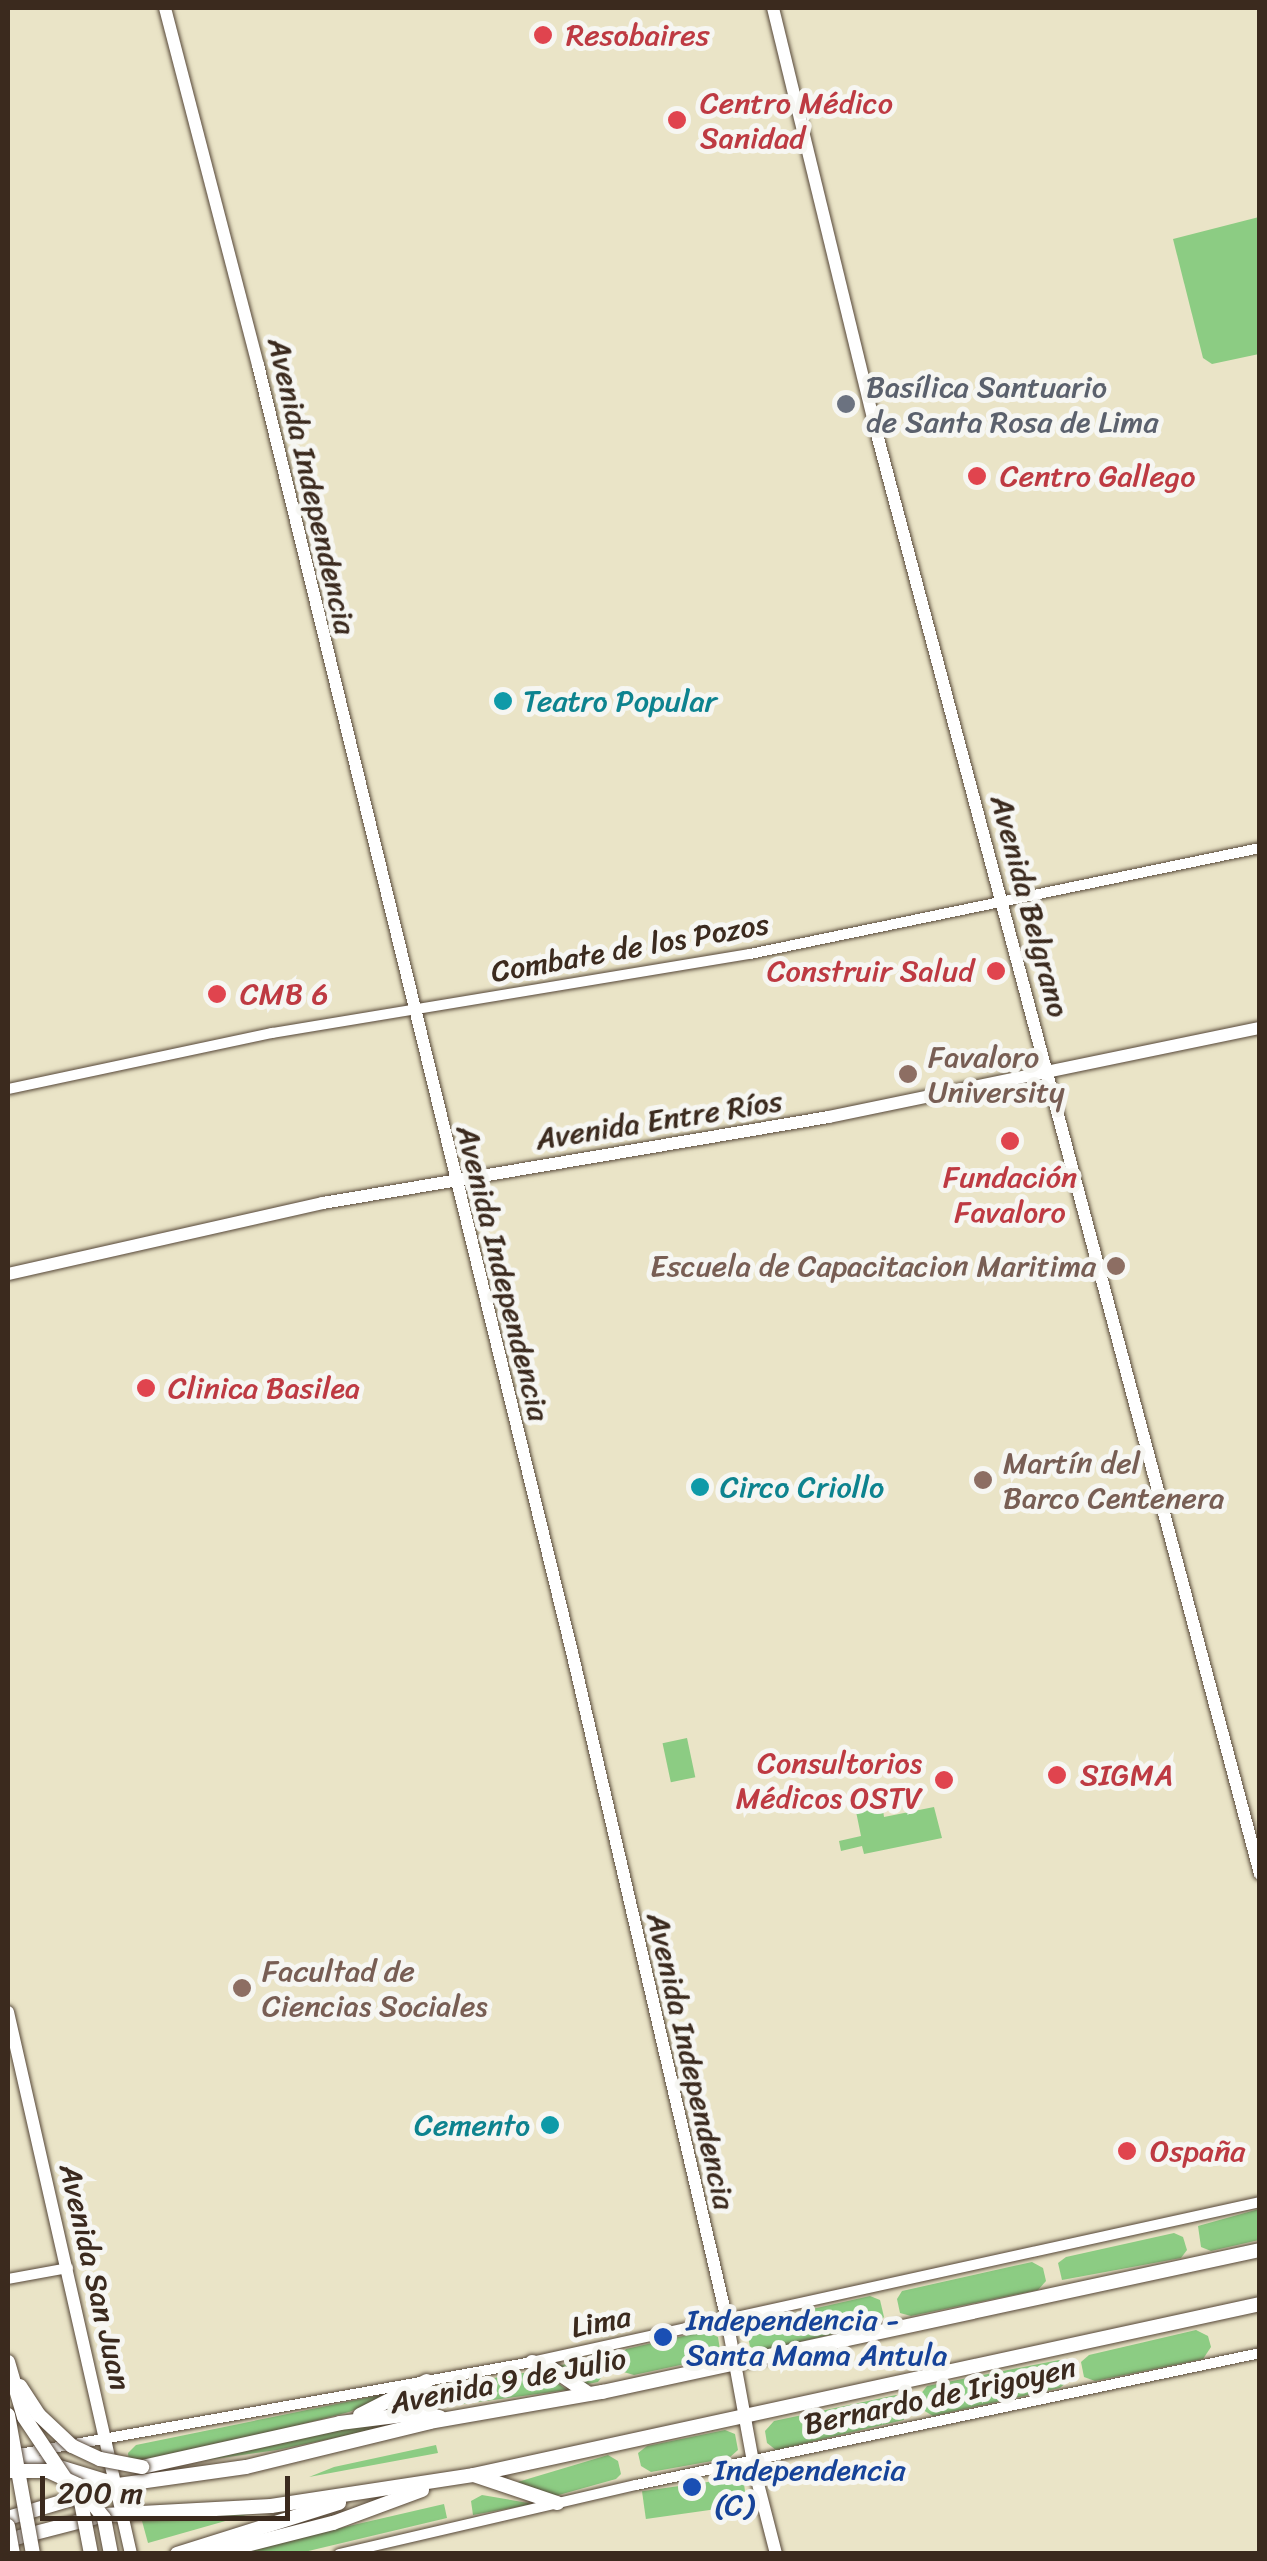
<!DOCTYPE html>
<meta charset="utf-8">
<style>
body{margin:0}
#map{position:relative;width:1267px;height:2561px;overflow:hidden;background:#eae4c7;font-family:Sriracha,sans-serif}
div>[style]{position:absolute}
.green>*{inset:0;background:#8ccc83;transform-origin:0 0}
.roads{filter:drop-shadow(0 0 2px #554637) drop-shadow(0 0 2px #554637)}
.minor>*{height:10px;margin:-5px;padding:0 5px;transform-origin:5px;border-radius:5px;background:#fff}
.major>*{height:12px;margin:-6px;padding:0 6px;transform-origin:6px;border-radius:6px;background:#fff}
.highway>*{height:14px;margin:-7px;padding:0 7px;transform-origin:7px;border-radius:7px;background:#fff}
.bridges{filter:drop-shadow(0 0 2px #554637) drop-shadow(0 0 2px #554637)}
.highway-bridge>*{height:14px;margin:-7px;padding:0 7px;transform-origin:7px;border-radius:7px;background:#fff}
.dots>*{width:28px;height:28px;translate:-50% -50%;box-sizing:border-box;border:5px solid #f6f6f2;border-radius:50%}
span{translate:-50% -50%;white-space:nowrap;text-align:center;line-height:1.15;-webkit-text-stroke:10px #f6f6f2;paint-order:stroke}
.health-label{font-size:30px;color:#be3a42}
.left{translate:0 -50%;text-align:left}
.right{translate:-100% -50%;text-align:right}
.worship-label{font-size:30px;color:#5b616d}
.street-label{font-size:30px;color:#3b2a1e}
.culture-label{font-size:30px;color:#0d838f}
.education-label{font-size:30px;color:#785e54}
.transit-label{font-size:30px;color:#164399}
.frame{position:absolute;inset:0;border:10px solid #3b2a1e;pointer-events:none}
.scale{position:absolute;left:40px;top:2476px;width:250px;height:45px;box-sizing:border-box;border:5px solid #3b2a1e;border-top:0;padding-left:12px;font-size:30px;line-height:35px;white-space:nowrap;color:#3b2a1e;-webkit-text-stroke:8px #f6f6f2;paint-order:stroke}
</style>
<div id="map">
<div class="green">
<div style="clip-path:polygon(1259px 217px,1259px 354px,1212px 364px,1203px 358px,1173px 239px)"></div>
<div style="left:687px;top:1738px;width:40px;height:25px;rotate:78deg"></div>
<div style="clip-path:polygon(898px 1784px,901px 1799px,882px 1803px,884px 1817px,934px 1807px,942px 1838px,864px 1854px,862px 1846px,841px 1851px,839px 1841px,861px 1836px,852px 1792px)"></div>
<div style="clip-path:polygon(1259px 2209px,1259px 2240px,1211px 2251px,1201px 2247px,1198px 2226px)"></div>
<div style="clip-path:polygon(1174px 2233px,1183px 2237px,1187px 2250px,1181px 2258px,1062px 2280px,1058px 2263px,1066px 2257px)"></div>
<div style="clip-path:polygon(1032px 2262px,1043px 2268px,1046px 2281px,1038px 2290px,911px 2316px,900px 2313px,897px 2299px,902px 2291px)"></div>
<div style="clip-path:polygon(870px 2296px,880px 2300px,884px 2317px,877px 2324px,760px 2351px,750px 2347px,747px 2331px,754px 2322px)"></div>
<div style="clip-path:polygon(1196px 2330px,1208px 2336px,1211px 2347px,1203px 2359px,1095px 2381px,1084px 2377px,1081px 2362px,1089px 2355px)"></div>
<div style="clip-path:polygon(705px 2331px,718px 2337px,720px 2350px,713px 2358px,634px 2375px,620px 2371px,618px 2358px,626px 2349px)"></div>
<div style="clip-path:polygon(593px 2359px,601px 2365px,603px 2375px,598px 2382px,578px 2386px,556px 2366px)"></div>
<div style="clip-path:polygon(1059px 2360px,1065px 2364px,1069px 2380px,1060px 2388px,933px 2416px,923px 2410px,920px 2395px,927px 2386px)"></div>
<div style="clip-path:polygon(541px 2370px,567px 2390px,463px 2404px,453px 2401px,452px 2391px,458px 2384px)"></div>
<div style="clip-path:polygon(405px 2390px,349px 2412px,161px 2461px,129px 2461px,128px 2453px,136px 2445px)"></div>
<div style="clip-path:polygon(896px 2395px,904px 2400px,904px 2420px,776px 2450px,767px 2443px,765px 2431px,774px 2421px)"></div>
<div style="clip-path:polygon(430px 2418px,277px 2450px,193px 2462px,291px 2436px)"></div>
<div style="clip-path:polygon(725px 2430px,735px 2434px,738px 2450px,729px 2458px,651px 2472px,641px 2466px,638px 2453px,647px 2446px)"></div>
<div style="clip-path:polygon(436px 2445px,438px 2453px,309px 2477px,334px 2467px)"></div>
<div style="clip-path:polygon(608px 2455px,618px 2461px,621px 2474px,616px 2479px,548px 2498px,511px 2484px)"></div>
<div style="left:743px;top:2477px;width:28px;height:102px;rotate:82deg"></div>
<div style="clip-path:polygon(482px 2495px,534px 2504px,473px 2515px,471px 2501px)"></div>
<div style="clip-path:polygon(444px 2504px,447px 2518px,300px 2553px,228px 2554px)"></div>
<div style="clip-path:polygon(250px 2514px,148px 2543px,142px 2521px,177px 2517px)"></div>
</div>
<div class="roads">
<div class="minor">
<div style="left:8px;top:1089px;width:270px;rotate:-12deg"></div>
<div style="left:272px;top:1033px;width:484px;rotate:-9.4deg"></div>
<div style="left:750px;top:954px;width:521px;rotate:-11.74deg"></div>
<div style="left:8px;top:2279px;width:61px;rotate:-10.4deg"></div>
<div style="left:8px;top:2456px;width:532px;rotate:-10.17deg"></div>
<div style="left:532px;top:2362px;width:745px;rotate:-12.4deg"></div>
<div style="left:339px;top:2554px;width:305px;rotate:-13.1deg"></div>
<div style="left:636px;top:2485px;width:638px;rotate:-11.94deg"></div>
</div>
<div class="major">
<div style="left:165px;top:8px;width:369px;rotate:75.4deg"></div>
<div style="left:258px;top:365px;width:1325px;rotate:76.29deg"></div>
<div style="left:572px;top:1652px;width:686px;rotate:76.94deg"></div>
<div style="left:727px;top:2320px;width:155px;rotate:79.6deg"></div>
<div style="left:755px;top:2472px;width:85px;rotate:75.6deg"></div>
<div style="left:773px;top:8px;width:431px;rotate:76.3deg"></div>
<div style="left:875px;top:427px;width:1497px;rotate:75.1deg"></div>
<div style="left:8px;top:1274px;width:323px;rotate:-12.7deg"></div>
<div style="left:323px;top:1203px;width:513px;rotate:-9.65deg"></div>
<div style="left:829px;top:1117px;width:440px;rotate:-11.7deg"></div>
<div style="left:8px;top:2012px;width:556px;rotate:77.21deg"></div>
</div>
<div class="highway">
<div style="left:532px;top:2362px;width:20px;rotate:18deg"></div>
<div style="left:551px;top:2368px;width:46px;rotate:34.4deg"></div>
<div style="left:360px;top:2415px;width:75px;rotate:-26.9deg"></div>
<div style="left:8px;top:2464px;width:35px;rotate:-3deg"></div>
<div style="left:43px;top:2462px;width:78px;rotate:17deg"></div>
<div style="left:142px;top:2467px;width:203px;rotate:-12.5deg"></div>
<div style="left:340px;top:2423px;width:80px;rotate:-7.2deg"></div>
<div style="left:419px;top:2413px;width:21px;rotate:11deg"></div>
<div style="left:474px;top:2475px;width:88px;rotate:18.6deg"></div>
<div style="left:8px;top:2518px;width:115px;rotate:-16.7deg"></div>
<div style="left:118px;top:2485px;width:129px;rotate:-8deg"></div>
<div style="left:246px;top:2467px;width:189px;rotate:-13.7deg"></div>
<div style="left:430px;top:2422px;width:175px;rotate:-9.9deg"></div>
<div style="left:602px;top:2392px;width:673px;rotate:-12.18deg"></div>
<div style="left:8px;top:2540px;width:100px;rotate:-14.5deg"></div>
<div style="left:105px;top:2515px;width:166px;rotate:-3.1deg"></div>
<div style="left:271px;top:2506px;width:204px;rotate:-8.7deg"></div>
<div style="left:473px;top:2475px;width:805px;rotate:-12.26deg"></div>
<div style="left:177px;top:2554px;width:170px;rotate:-17.5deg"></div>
<div style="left:211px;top:2554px;width:126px;rotate:-14.3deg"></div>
<div style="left:333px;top:2523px;width:95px;rotate:-20.3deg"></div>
</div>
</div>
<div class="bridges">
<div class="highway-bridge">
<div style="left:8px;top:2362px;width:57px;rotate:73.8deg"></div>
<div style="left:24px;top:2417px;width:102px;rotate:56.2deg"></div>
<div style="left:81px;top:2502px;width:53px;rotate:79.1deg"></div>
<div style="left:20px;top:2386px;width:35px;rotate:57deg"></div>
<div style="left:39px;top:2415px;width:45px;rotate:43.2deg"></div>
<div style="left:72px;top:2446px;width:31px;rotate:25deg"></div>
<div style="left:100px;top:2459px;width:43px;rotate:10.8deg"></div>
<div style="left:8px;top:2415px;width:141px;rotate:79.8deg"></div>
<div style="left:8px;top:2471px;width:40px"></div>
<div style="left:48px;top:2471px;width:33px;rotate:25deg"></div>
<div style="left:78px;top:2485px;width:42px;rotate:51.8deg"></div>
<div style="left:104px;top:2518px;width:37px;rotate:79deg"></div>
<div style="left:8px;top:2526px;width:28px;rotate:80deg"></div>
</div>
</div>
<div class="dots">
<div style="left:543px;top:35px;background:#e0444e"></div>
<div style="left:677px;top:120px;background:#e0444e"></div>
<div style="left:846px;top:404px;background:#6b7280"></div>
<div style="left:977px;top:476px;background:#e0444e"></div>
<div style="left:503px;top:701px;background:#0f9aa8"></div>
<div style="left:996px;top:971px;background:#e0444e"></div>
<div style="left:217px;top:994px;background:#e0444e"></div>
<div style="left:908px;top:1074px;background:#8d6e63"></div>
<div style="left:1010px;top:1141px;background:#e0444e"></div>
<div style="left:1116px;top:1266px;background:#8d6e63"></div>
<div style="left:146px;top:1388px;background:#e0444e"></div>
<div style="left:983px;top:1480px;background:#8d6e63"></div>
<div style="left:700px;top:1487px;background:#0f9aa8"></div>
<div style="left:1057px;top:1775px;background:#e0444e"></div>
<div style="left:944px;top:1780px;background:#e0444e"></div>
<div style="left:242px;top:1988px;background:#8d6e63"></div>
<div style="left:550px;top:2125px;background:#0f9aa8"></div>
<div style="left:1127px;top:2151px;background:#e0444e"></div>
<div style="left:663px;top:2337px;background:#1a4fb4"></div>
<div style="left:692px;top:2487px;background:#1a4fb4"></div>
</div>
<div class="health-label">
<span class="left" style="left:566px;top:35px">Resobaires</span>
<span class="left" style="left:700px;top:120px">Centro Médico<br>Sanidad</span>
<span class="left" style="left:1000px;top:476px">Centro Gallego</span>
<span class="right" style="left:974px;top:971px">Construir Salud</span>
<span class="left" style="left:240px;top:994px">CMB 6</span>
<span style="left:1010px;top:1194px">Fundación<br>Favaloro</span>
<span class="left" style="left:168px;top:1388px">Clinica Basilea</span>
<span class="right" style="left:922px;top:1780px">Consultorios<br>Médicos OSTV</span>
<span class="left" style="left:1080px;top:1775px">SIGMA</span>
<span class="left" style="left:1150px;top:2151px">Ospaña</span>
</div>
<div class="worship-label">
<span class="left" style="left:866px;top:404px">Basílica Santuario<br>de Santa Rosa de Lima</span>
</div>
<div class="street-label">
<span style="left:312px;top:486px;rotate:77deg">Avenida Independencia</span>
<span style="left:1030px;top:906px;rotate:75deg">Avenida Belgrano</span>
<span style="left:630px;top:948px;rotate:-10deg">Combate de los Pozos</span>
<span style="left:659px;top:1120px;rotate:-9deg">Avenida Entre Ríos</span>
<span style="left:503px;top:1273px;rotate:76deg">Avenida Independencia</span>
<span style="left:691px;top:2061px;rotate:77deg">Avenida Independencia</span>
<span style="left:95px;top:2277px;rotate:77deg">Avenida San Juan</span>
<span style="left:601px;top:2322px;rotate:-12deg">Lima</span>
<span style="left:508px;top:2381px;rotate:-11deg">Avenida 9 de Julio</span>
<span style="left:940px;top:2396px;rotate:-12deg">Bernardo de Irigoyen</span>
</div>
<div class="culture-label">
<span class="left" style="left:523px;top:701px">Teatro Popular</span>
<span class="left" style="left:720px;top:1487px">Circo Criollo</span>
<span class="right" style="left:530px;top:2125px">Cemento</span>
</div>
<div class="education-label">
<span class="left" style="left:928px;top:1074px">Favaloro<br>University</span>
<span class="right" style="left:1096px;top:1266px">Escuela de Capacitacion Maritima</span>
<span class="left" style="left:1003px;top:1480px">Martín del<br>Barco Centenera</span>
<span class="left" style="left:262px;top:1988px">Facultad de<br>Ciencias Sociales</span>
</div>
<div class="transit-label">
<span class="left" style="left:686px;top:2337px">Independencia -<br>Santa Mama Antula</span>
<span class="left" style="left:714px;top:2487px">Independencia<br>(C)</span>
</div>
<div class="frame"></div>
<div class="scale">200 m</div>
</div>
